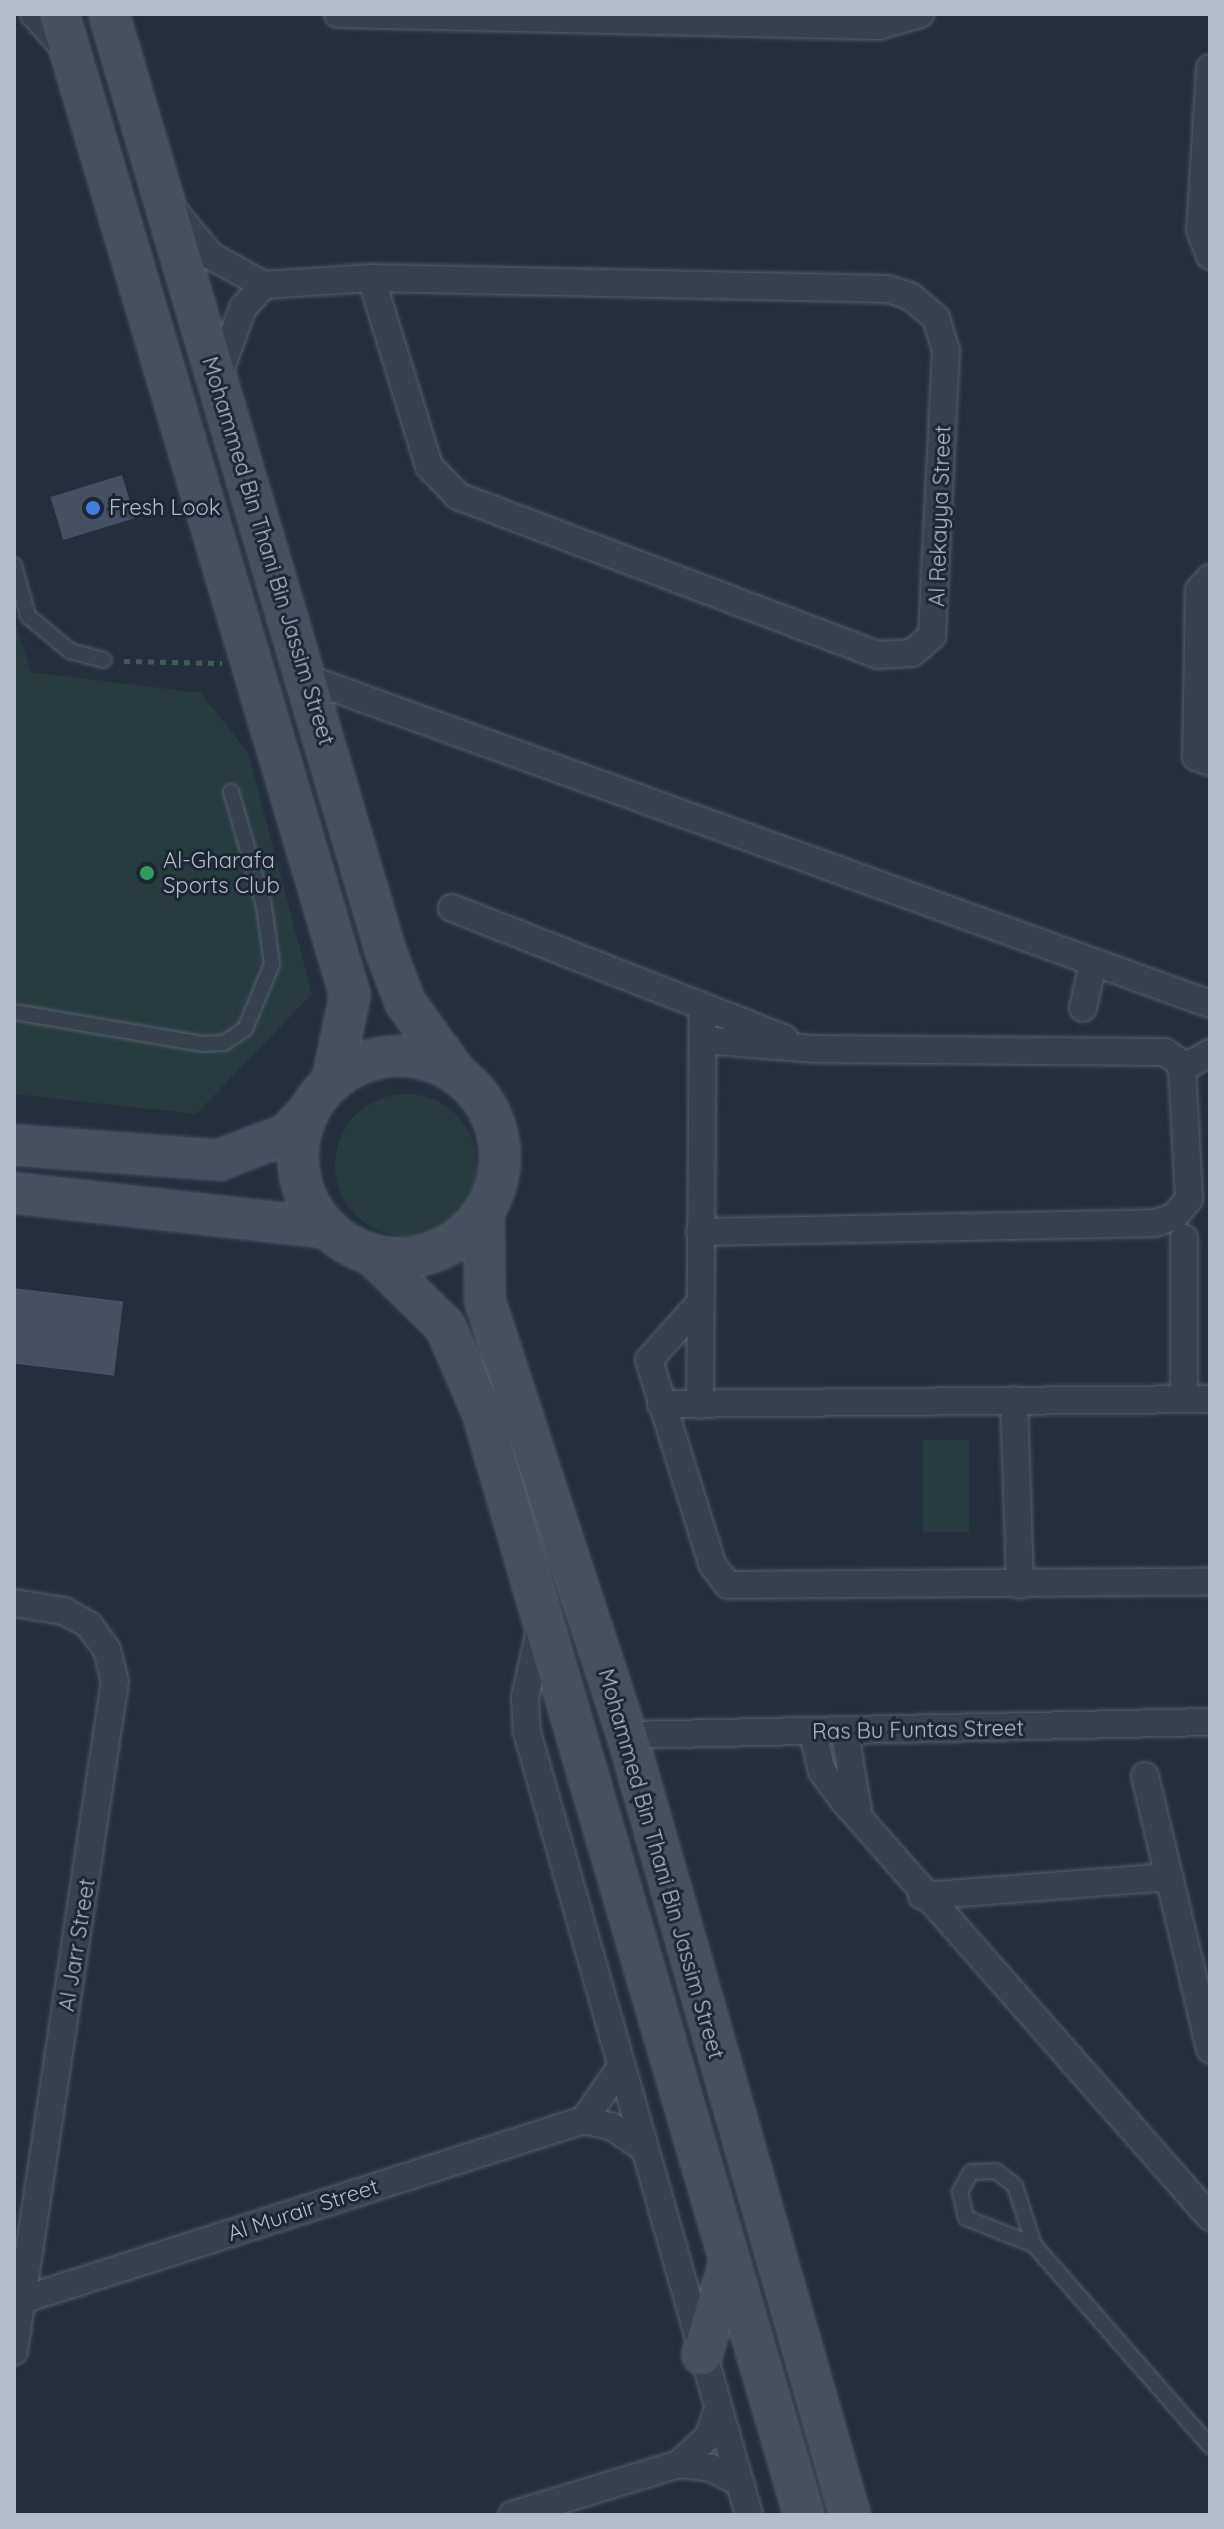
<!DOCTYPE html>
<style>
body{margin:0}
#map{position:relative;width:1224px;height:2529px;overflow:hidden;background:#242f3e;font-family:Quicksand,sans-serif}
div>[style]{position:absolute}
.green>*{inset:0;background:#263c3f;transform-origin:0 0}
.round{border-radius:50%}
.building>*{inset:0;background:#455162;transform-origin:0 0}
.path>*{height:5px;margin-top:-2.5px;transform-origin:0;background:repeating-linear-gradient(90deg,#44595c 0 6px,transparent 0 12px)}
.roads{filter:drop-shadow(0 0 2px #565f6c) drop-shadow(0 0 2px #565f6c)}
.lane>*{height:14px;margin:-7px;padding:0 7px;transform-origin:7px;border-radius:7px;background:#38414e}
.street>*{height:26px;margin:-13px;padding:0 13px;transform-origin:13px;border-radius:13px;background:#38414e}
.secondary>*{height:38px;margin:-19px;padding:0 19px;transform-origin:19px;border-radius:19px;background:#465061}
.secondary>.ring{margin:-19px;padding:0;box-sizing:content-box;background:none;border:38px solid #465061;border-radius:50%}
.dots>*{width:22px;height:22px;translate:-50% -50%;box-sizing:border-box;border:4px solid #1d2633;border-radius:50%}
span{translate:-50% -50%;white-space:nowrap;text-align:center;line-height:1.15;-webkit-text-stroke:6px #1d2633;paint-order:stroke}
.poi-label{font-size:22px;color:#b4bcc9}
.left{translate:0 -50%;text-align:left}
.street-label{font-size:22px;color:#b4bcc9}
.frame{position:absolute;inset:0;border:16px solid #b4bcc9;pointer-events:none}
</style>
<div id="map">
<div class="green">
<div style="clip-path:polygon(14px 619px,31px 672px,201px 693px,248px 753px,312px 994px,196px 1114px,14px 1094px)"></div>
<div class="round" style="left:335px;top:1094px;width:142px;height:142px"></div>
<div style="left:923px;top:1440px;width:46px;height:92px"></div>
</div>
<div class="building">
<div style="left:122px;top:475px;width:45px;height:75px;rotate:73deg"></div>
<div style="left:14px;top:1288px;width:110px;height:75px;rotate:7deg"></div>
</div>
<div class="path">
<div style="left:124px;top:661px;width:98px;rotate:1.2deg"></div>
</div>
<div class="roads">
<div class="lane">
<div style="left:14px;top:565px;width:53px;rotate:74.6deg"></div>
<div style="left:28px;top:616px;width:55px;rotate:39.8deg"></div>
<div style="left:70px;top:651px;width:35px;rotate:15deg"></div>
<div style="left:14px;top:1012px;width:192px;rotate:9.6deg"></div>
<div style="left:203px;top:1044px;width:21px;rotate:-3deg"></div>
<div style="left:224px;top:1043px;width:25px;rotate:-34deg"></div>
<div style="left:245px;top:1029px;width:70px;rotate:-67.4deg"></div>
<div style="left:272px;top:964px;width:59px;rotate:-97.9deg"></div>
<div style="left:264px;top:906px;width:119px;rotate:-106.1deg"></div>
<div style="left:1034px;top:2245px;width:73px;rotate:-158.3deg"></div>
<div style="left:966px;top:2218px;width:27px;rotate:-103deg"></div>
<div style="left:960px;top:2192px;width:23px;rotate:-61deg"></div>
<div style="left:971px;top:2172px;width:25px;rotate:-2deg"></div>
<div style="left:996px;top:2171px;width:24px;rotate:38deg"></div>
<div style="left:1015px;top:2186px;width:62px;rotate:72.1deg"></div>
<div style="left:1034px;top:2245px;width:267px;rotate:48.8deg"></div>
</div>
<div class="street">
<div style="left:34px;top:14px;width:48px;rotate:48.4deg"></div>
<div style="left:338px;top:14px;width:540px;rotate:1.27deg"></div>
<div style="left:878px;top:26px;width:44px;rotate:-15.9deg"></div>
<div style="left:1210px;top:68px;width:162px;rotate:93.5deg"></div>
<div style="left:1200px;top:230px;width:28px;rotate:69deg"></div>
<div style="left:174px;top:211px;width:58px;rotate:50.6deg"></div>
<div style="left:211px;top:256px;width:60px;rotate:28.7deg"></div>
<div style="left:264px;top:285px;width:107px;rotate:-3.7deg"></div>
<div style="left:371px;top:278px;width:517px;rotate:1.22deg"></div>
<div style="left:888px;top:289px;width:23px;rotate:18deg"></div>
<div style="left:910px;top:296px;width:34px;rotate:40deg"></div>
<div style="left:936px;top:318px;width:34px;rotate:73deg"></div>
<div style="left:946px;top:350px;width:286px;rotate:92.8deg"></div>
<div style="left:932px;top:636px;width:26px;rotate:140deg"></div>
<div style="left:912px;top:653px;width:34px;rotate:177deg"></div>
<div style="left:878px;top:655px;width:449px;rotate:-159.3deg"></div>
<div style="left:458px;top:496px;width:42px;rotate:-134deg"></div>
<div style="left:429px;top:466px;width:197px;rotate:-107.1deg"></div>
<div style="left:217px;top:379px;width:76px;rotate:-69.9deg"></div>
<div style="left:243px;top:308px;width:31px;rotate:-48deg"></div>
<div style="left:1210px;top:578px;width:16px;rotate:133deg"></div>
<div style="left:1199px;top:590px;width:167px;rotate:91deg"></div>
<div style="left:1196px;top:757px;width:15px;rotate:20deg"></div>
<div style="left:306px;top:678px;width:961px;rotate:19.83deg"></div>
<div style="left:452px;top:908px;width:357px;rotate:21.4deg"></div>
<div style="left:1083px;top:1008px;width:46px;rotate:-77.5deg"></div>
<div style="left:1181px;top:1069px;width:33px;rotate:-29deg"></div>
<div style="left:700px;top:1232px;width:455px;rotate:-1.1deg"></div>
<div style="left:1155px;top:1223px;width:20px;rotate:-18deg"></div>
<div style="left:1174px;top:1217px;width:23px;rotate:-50deg"></div>
<div style="left:1189px;top:1199px;width:135px;rotate:-93deg"></div>
<div style="left:1182px;top:1064px;width:21px;rotate:-145deg"></div>
<div style="left:1165px;top:1052px;width:351px;rotate:-179.5deg"></div>
<div style="left:814px;top:1049px;width:111px;rotate:-175.4deg"></div>
<div style="left:699px;top:1304px;width:75px;rotate:131.8deg"></div>
<div style="left:649px;top:1360px;width:214px;rotate:72.8deg"></div>
<div style="left:712px;top:1564px;width:26px;rotate:53deg"></div>
<div style="left:728px;top:1585px;width:482px;rotate:-0.4deg"></div>
<div style="left:1184px;top:1398px;width:160px;rotate:-90deg"></div>
<div style="left:1014px;top:1400px;width:185px;rotate:88.1deg"></div>
<div style="left:661px;top:1404px;width:549px;rotate:-0.52deg"></div>
<div style="left:700px;top:1405px;width:397px;rotate:-89.6deg"></div>
<div style="left:14px;top:1603px;width:51px;rotate:9.1deg"></div>
<div style="left:64px;top:1611px;width:29px;rotate:29deg"></div>
<div style="left:89px;top:1625px;width:31px;rotate:54deg"></div>
<div style="left:107px;top:1650px;width:32px;rotate:76deg"></div>
<div style="left:115px;top:1681px;width:678px;rotate:98.57deg"></div>
<div style="left:542px;top:1622px;width:77px;rotate:102.8deg"></div>
<div style="left:525px;top:1697px;width:35px;rotate:87deg"></div>
<div style="left:527px;top:1732px;width:814px;rotate:74.17deg"></div>
<div style="left:813px;top:1733px;width:39px;rotate:77deg"></div>
<div style="left:822px;top:1771px;width:37px;rotate:54deg"></div>
<div style="left:844px;top:1801px;width:554px;rotate:48.66deg"></div>
<div style="left:845px;top:1733px;width:86px;rotate:80.6deg"></div>
<div style="left:627px;top:1735px;width:583px;rotate:-1.28deg"></div>
<div style="left:1145px;top:1776px;width:281px;rotate:76.6deg"></div>
<div style="left:922px;top:1896px;width:248px;rotate:-4.4deg"></div>
<div style="left:584px;top:2120px;width:28px;rotate:13deg"></div>
<div style="left:611px;top:2126px;width:34px;rotate:34deg"></div>
<div style="left:22px;top:2300px;width:590px;rotate:-17.76deg"></div>
<div style="left:584px;top:2120px;width:60px;rotate:-55.2deg"></div>
<div style="left:679px;top:2464px;width:32px;rotate:7deg"></div>
<div style="left:711px;top:2468px;width:33px;rotate:27deg"></div>
<div style="left:512px;top:2515px;width:175px;rotate:-17deg"></div>
<div style="left:679px;top:2464px;width:40px;rotate:-43deg"></div>
<div style="left:708px;top:2437px;width:29px;rotate:-70deg"></div>
</div>
<div class="secondary">
<div style="left:59px;top:14px;width:1023px;rotate:73.48deg"></div>
<div style="left:350px;top:995px;width:88px;rotate:101.8deg"></div>
<div style="left:109px;top:14px;width:975px;rotate:73.55deg"></div>
<div style="left:385px;top:949px;width:57px;rotate:69.3deg"></div>
<div style="left:405px;top:1002px;width:87px;rotate:54.3deg"></div>
<div class="ring" style="left:298px;top:1056px;width:164px;height:164px"></div>
<div style="left:14px;top:1145px;width:206px;rotate:4.2deg"></div>
<div style="left:219px;top:1160px;width:73px;rotate:-20.9deg"></div>
<div style="left:287px;top:1134px;width:33px;rotate:-47deg"></div>
<div style="left:14px;top:1193px;width:315px;rotate:6.4deg"></div>
<div style="left:484px;top:1213px;width:88px;rotate:89.3deg"></div>
<div style="left:485px;top:1301px;width:457px;rotate:71.9deg"></div>
<div style="left:627px;top:1735px;width:811px;rotate:74.04deg"></div>
<div style="left:372px;top:1255px;width:102px;rotate:44.2deg"></div>
<div style="left:445px;top:1326px;width:94px;rotate:66.7deg"></div>
<div style="left:482px;top:1412px;width:1149px;rotate:73.73deg"></div>
<div style="left:702px;top:2355px;width:96px;rotate:-73.6deg"></div>
</div>
</div>
<div class="dots">
<div style="left:93px;top:508px;background:#3f7fe0"></div>
<div style="left:147px;top:873px;background:#2e9e5b"></div>
</div>
<div class="poi-label">
<span class="left" style="left:109px;top:508px">Fresh Look</span>
<span class="left" style="left:163px;top:873px">Al-Gharafa<br>Sports Club</span>
</div>
<div class="street-label">
<span style="left:940px;top:516px;rotate:-88deg">Al Rekayya Street</span>
<span style="left:268px;top:551px;rotate:73deg">Mohammed Bin Thani Bin Jassim Street</span>
<span style="left:918px;top:1730px;rotate:-1deg">Ras Bu Funtas Street</span>
<span style="left:661px;top:1864px;rotate:74deg">Mohammed Bin Thani Bin Jassim Street</span>
<span style="left:77px;top:1945px;rotate:-81deg">Al Jarr Street</span>
<span style="left:303px;top:2210px;rotate:-18deg">Al Murair Street</span>
</div>
<div class="frame"></div>
</div>
